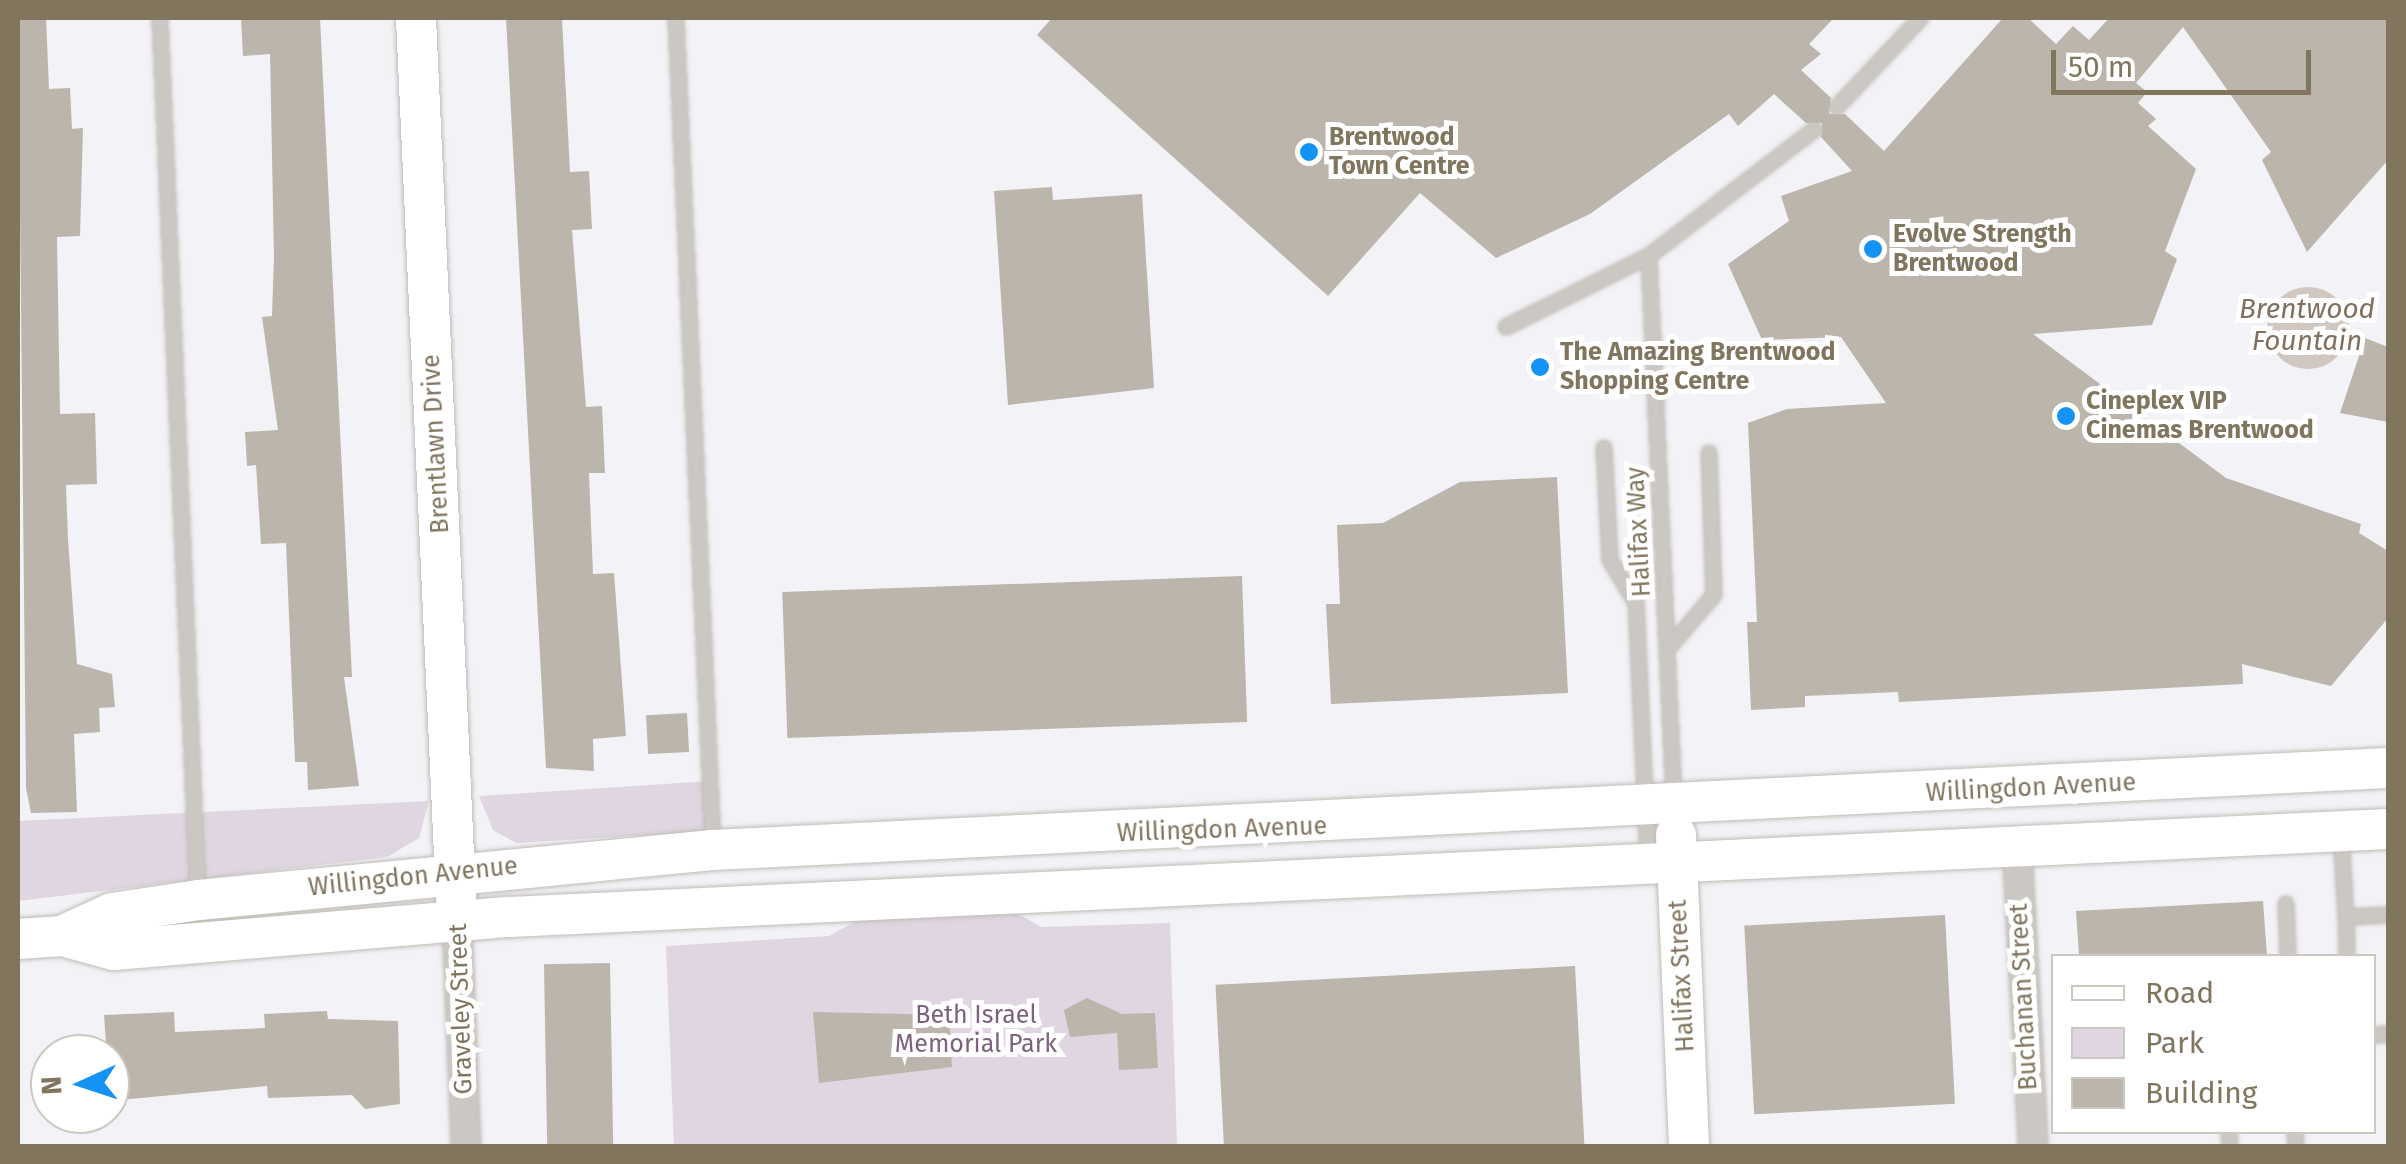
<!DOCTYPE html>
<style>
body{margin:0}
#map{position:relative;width:2406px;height:1164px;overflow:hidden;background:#f3f2f7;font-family:"Fira Sans",sans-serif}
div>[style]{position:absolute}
.green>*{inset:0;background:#dfd6e1}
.water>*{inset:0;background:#d0c7c0}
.round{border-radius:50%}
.building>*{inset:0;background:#bbb5ac;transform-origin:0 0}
.roads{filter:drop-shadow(0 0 2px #c0bcb5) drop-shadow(0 0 2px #c0bcb5)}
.lane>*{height:14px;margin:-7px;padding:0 7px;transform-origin:7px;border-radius:7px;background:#cbc8c3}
.street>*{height:28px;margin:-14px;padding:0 14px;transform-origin:14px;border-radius:14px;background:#cbc8c3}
.secondary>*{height:40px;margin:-20px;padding:0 20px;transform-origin:20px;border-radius:20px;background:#fff}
.dots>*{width:28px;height:28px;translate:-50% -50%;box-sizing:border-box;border:5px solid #fff;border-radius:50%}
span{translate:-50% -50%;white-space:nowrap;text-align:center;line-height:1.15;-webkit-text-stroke:10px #fff;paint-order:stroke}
.poi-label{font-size:25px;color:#81755e;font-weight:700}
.left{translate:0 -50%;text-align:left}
.street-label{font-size:25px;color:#81755e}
.park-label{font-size:25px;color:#7d627d}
.water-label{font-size:28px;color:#836f5e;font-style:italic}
.frame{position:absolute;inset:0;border:20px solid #81755e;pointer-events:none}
.legend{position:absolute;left:2051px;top:954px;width:325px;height:180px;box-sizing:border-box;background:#fff;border:2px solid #cdc8bf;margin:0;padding:12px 18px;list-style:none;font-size:30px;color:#81755e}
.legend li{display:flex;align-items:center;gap:20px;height:50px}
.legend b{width:50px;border:2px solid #cdc8bf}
.north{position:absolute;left:30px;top:1034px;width:100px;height:100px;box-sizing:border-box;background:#fff;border:2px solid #cdc8bf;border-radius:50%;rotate:267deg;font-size:28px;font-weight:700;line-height:40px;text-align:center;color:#81755e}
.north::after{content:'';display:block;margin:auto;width:35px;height:45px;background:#1593f4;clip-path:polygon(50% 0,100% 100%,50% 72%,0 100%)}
.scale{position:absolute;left:2051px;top:50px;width:260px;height:45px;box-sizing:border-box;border:5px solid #81755e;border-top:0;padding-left:12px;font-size:30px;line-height:35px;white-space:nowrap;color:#81755e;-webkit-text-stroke:8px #fff;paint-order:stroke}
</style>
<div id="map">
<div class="green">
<div style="clip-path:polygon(711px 781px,713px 831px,516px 843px,493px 830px,479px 796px)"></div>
<div style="clip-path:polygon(429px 801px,419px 838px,387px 857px,18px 901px,18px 821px)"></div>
<div style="clip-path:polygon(1016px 913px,1042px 927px,1170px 923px,1177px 1146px,674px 1146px,666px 946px,829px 936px,856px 921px)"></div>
</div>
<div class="water">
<div class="round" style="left:2267px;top:287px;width:82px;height:82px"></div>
</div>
<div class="building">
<div style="clip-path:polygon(18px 18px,46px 18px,49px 89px,70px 88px,72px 129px,83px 128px,80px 236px,57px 237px,60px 414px,95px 413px,97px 484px,66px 485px,68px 539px,77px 664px,112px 674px,115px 707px,99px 708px,100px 732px,74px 734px,77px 812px,31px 813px,26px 788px)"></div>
<div style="clip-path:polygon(241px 18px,320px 18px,352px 677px,344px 677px,359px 786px,308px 790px,307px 762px,295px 762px,286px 543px,261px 544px,256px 465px,247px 466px,245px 432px,278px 430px,262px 317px,272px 316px,274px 257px,270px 54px,243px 56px)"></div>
<div style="clip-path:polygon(506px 18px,562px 18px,570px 172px,589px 171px,592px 229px,572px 230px,586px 407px,602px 406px,605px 473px,589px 473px,593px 574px,614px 573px,626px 736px,593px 739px,594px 771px,546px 768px)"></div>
<div style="clip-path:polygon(1052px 18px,1834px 18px,1809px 44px,1821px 54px,1801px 70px,1831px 98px,1829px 114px,1845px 114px,1884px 151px,2003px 18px,2028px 18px,2056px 44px,2073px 26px,2089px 40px,2109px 18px,2388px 18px,2388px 160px,2307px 252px,2262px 160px,2271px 152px,2183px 27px,2136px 83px,2147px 92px,2138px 103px,2156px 119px,2148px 126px,2196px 169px,2165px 251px,2177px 259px,2152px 325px,2033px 334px,2226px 478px,2361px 524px,2359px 533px,2388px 551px,2388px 618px,2331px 686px,2242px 664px,2243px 684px,1899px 702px,1898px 692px,1805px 696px,1805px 707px,1751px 710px,1747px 622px,1757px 622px,1748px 423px,1787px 409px,1886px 403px,1841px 337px,1762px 340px,1728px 264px,1789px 221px,1781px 196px,1852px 171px,1821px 137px,1822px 123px,1806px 123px,1774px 94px,1738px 126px,1729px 114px,1590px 214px,1496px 258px,1420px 193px,1328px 296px,1037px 35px)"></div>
<div style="clip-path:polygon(1052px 187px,1053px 200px,1142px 194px,1154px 388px,1008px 405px,994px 191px)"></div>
<div style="clip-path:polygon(2365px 338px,2388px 347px,2388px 422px,2340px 413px)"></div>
<div style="clip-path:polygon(1557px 477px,1568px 693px,1331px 704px,1326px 604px,1340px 604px,1337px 525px,1383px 523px,1460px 482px)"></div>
<div style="left:1242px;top:576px;width:146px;height:460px;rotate:88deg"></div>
<div style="left:687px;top:713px;width:39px;height:41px;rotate:87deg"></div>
<div style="clip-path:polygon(2263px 901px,2267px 956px,2079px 956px,2076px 911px)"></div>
<div style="left:1945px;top:915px;width:189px;height:201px;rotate:87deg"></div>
<div style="left:610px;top:963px;width:183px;height:66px;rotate:89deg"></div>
<div style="left:1575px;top:966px;width:180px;height:360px;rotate:87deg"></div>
<div style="clip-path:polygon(1087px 998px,1122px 1014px,1155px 1013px,1158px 1068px,1119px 1070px,1117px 1033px,1070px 1037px,1064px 1010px)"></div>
<div style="clip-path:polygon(327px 1011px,328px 1019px,398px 1021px,400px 1104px,365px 1109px,352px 1095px,268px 1098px,267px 1086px,110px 1101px,104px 1015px,174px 1012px,175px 1032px,265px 1028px,264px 1014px)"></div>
<div style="clip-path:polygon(813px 1012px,949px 1015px,952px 1067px,819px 1083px)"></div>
</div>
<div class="roads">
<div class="lane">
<div style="left:160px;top:18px;width:879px;rotate:87.52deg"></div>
<div style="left:676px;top:18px;width:829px;rotate:87.44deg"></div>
<div style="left:1837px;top:107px;width:122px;rotate:-46.7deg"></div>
<div style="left:1649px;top:256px;width:546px;rotate:87.37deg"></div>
<div style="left:1506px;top:327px;width:160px;rotate:-26.4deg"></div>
<div style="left:1649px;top:256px;width:208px;rotate:-37.4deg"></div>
<div style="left:1604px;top:448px;width:112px;rotate:86.9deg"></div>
<div style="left:1610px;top:560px;width:50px;rotate:58.8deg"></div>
<div style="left:1636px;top:603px;width:257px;rotate:87.3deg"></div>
<div style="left:1667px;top:650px;width:72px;rotate:-49.5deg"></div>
<div style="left:1714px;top:595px;width:142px;rotate:-92deg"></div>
<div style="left:2341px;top:833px;width:84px;rotate:86.6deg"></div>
<div style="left:2286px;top:904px;width:52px;rotate:87.8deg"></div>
<div style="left:2347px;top:956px;width:39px;rotate:-91deg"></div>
<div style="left:2346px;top:917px;width:42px;rotate:-2.7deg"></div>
<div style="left:2374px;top:1035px;width:14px;rotate:-4deg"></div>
<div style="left:2229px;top:1132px;width:14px;rotate:86deg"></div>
<div style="left:2295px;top:1132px;width:14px;rotate:86deg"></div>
</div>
<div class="street">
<div style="left:2017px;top:847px;width:299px;rotate:86.9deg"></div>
<div style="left:457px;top:921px;width:225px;rotate:87.7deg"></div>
</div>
<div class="secondary">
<div style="left:416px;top:18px;width:881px;rotate:87.4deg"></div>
<div style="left:1676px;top:835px;width:311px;rotate:87.6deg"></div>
<div style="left:62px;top:936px;width:55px;rotate:-24.7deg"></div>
<div style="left:112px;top:913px;width:88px;rotate:-8.5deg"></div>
<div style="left:199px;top:900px;width:516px;rotate:-5.56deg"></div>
<div style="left:713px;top:850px;width:1677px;rotate:-2.8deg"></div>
<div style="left:18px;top:939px;width:44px;rotate:-3.9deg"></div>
<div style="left:62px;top:936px;width:54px;rotate:15.1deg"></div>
<div style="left:114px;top:950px;width:397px;rotate:-4.8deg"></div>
<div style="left:510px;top:917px;width:1880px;rotate:-2.68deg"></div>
</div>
</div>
<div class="dots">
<div style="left:1309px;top:152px;background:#1593f4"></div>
<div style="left:1873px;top:249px;background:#1593f4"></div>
<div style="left:1540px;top:367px;background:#1593f4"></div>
<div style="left:2066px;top:416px;background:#1593f4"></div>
</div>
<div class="poi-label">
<span class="left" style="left:1329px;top:152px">Brentwood<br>Town Centre</span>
<span class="left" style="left:1893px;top:249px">Evolve Strength<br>Brentwood</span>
<span class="left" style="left:1560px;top:367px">The Amazing Brentwood<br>Shopping Centre</span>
<span class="left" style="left:2086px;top:416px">Cineplex VIP<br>Cinemas Brentwood</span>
</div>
<div class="street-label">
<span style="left:436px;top:444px;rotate:-93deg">Brentlawn Drive</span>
<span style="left:1639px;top:532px;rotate:-93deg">Halifax Way</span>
<span style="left:2031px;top:788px;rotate:-3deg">Willingdon Avenue</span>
<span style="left:1222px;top:830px;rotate:-2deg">Willingdon Avenue</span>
<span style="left:413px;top:877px;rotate:-6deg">Willingdon Avenue</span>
<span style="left:1682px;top:976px;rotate:-93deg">Halifax Street</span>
<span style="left:2024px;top:997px;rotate:-93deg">Buchanan Street</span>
<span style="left:461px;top:1009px;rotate:-92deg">Graveley Street</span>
</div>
<div class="park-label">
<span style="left:976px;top:1030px">Beth Israel<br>Memorial Park</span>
</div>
<div class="water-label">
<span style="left:2307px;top:325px">Brentwood<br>Fountain</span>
</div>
<div class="frame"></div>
<ul class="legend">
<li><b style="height:12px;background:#fff"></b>Road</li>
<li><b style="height:28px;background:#dfd6e1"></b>Park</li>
<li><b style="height:28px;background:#bbb5ac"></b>Building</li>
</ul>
<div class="north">N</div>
<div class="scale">50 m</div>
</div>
